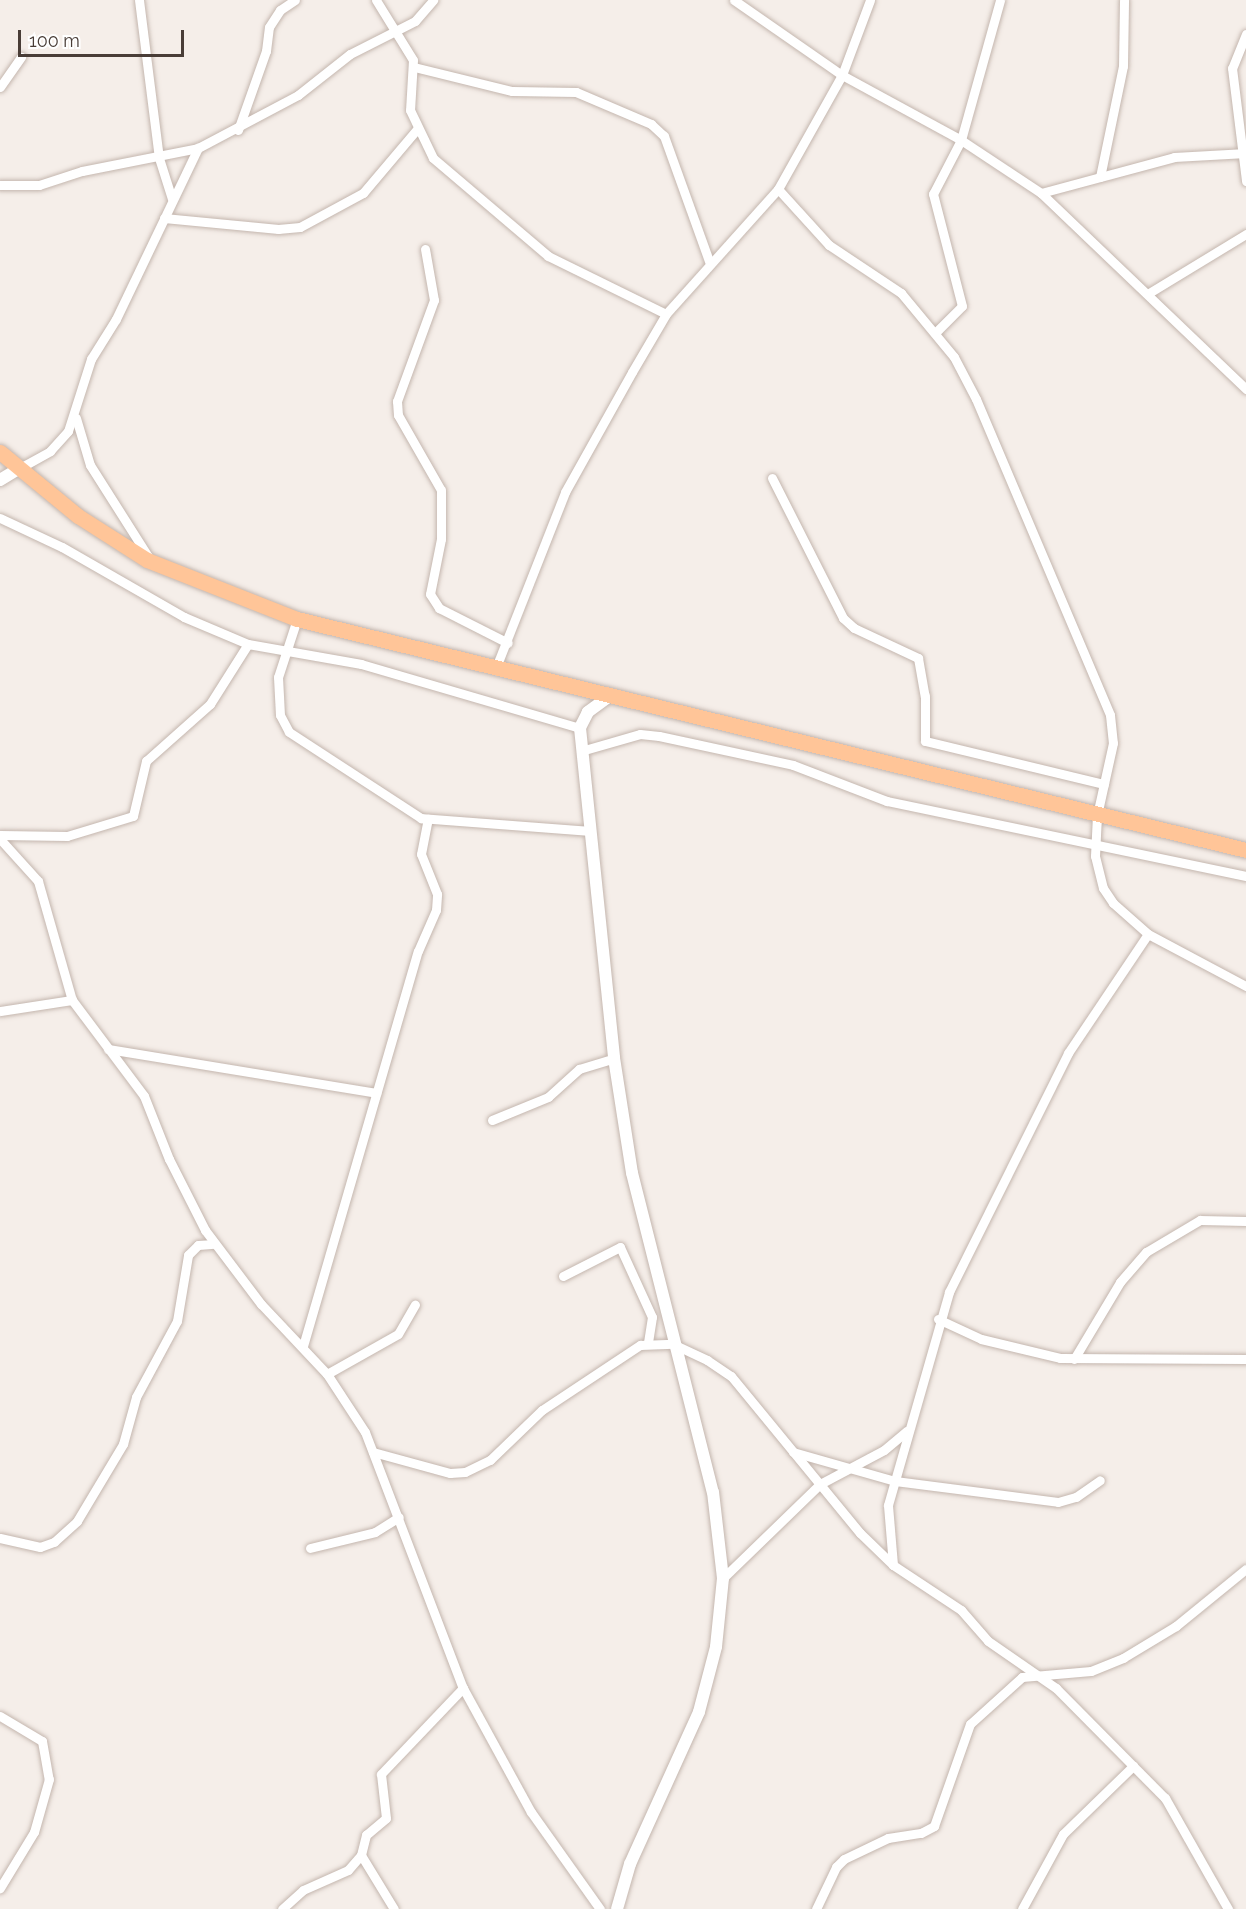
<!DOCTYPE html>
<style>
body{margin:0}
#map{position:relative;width:1246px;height:1909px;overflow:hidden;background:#f5eee9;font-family:Raleway,sans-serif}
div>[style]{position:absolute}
.roads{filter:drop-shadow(0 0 2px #c4b6ae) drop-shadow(0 0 2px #c4b6ae)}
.minor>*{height:9px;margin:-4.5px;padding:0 4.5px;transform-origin:4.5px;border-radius:4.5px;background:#fff}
.tertiary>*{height:12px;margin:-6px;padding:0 6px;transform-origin:6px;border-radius:6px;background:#fff}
.primary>*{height:15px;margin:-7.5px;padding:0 7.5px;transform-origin:7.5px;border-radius:7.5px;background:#ffc598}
span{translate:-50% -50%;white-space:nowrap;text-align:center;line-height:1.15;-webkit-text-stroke:4.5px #fff;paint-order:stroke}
.scale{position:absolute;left:18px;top:30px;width:166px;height:27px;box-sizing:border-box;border:3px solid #493d37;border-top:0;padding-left:8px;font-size:18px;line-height:21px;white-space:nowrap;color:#493d37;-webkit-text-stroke:4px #fff;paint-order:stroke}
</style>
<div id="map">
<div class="roads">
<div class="minor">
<div style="left:139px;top:0;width:159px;rotate:82.8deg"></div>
<div style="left:159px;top:158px;width:43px;rotate:72.4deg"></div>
<div style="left:376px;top:0;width:70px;rotate:58.3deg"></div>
<div style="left:413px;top:60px;width:50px;rotate:93.4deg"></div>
<div style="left:410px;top:110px;width:53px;rotate:64.4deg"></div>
<div style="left:433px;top:158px;width:151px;rotate:40.4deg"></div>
<div style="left:548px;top:256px;width:131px;rotate:26.2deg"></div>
<div style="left:734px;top:0;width:131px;rotate:34.8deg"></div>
<div style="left:842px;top:75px;width:136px;rotate:28.6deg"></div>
<div style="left:961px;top:140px;width:96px;rotate:33.5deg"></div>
<div style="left:1041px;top:193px;width:284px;rotate:43.7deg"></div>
<div style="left:1246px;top:34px;width:37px;rotate:112deg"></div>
<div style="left:1232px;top:68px;width:114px;rotate:82.9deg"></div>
<div style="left:414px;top:67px;width:101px;rotate:13.8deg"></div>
<div style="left:512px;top:91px;width:64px;rotate:0.9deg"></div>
<div style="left:576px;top:92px;width:82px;rotate:23.1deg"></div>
<div style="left:651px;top:124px;width:18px;rotate:43deg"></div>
<div style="left:664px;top:136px;width:133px;rotate:70.2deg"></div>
<div style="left:0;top:87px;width:37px;rotate:-55deg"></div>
<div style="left:238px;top:130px;width:84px;rotate:-70.5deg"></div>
<div style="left:266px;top:51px;width:24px;rotate:-83deg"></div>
<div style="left:269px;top:27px;width:20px;rotate:-57deg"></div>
<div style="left:280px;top:10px;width:18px;rotate:-34deg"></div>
<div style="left:1100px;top:177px;width:113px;rotate:-78.3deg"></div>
<div style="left:1123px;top:66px;width:66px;rotate:-89.1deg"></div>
<div style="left:0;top:185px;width:39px"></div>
<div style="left:39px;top:185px;width:45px;rotate:-18deg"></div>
<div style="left:82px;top:171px;width:118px;rotate:-11.2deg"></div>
<div style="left:198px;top:148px;width:113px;rotate:-27.9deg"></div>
<div style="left:298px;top:95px;width:66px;rotate:-38.3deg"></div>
<div style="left:350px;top:54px;width:73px;rotate:-26.9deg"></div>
<div style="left:415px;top:21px;width:28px;rotate:-49deg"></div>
<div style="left:778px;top:189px;width:76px;rotate:47.7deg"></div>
<div style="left:829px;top:245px;width:87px;rotate:33.7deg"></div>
<div style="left:901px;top:293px;width:83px;rotate:50.4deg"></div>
<div style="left:954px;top:357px;width:47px;rotate:62.4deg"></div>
<div style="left:976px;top:399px;width:343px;rotate:67deg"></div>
<div style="left:1110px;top:715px;width:28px;rotate:84deg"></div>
<div style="left:1113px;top:743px;width:74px;rotate:102.5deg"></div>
<div style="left:1097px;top:815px;width:41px;rotate:92.8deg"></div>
<div style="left:1095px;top:856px;width:33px;rotate:76deg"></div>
<div style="left:1103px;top:888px;width:18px;rotate:56deg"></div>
<div style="left:1113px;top:903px;width:47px;rotate:41.5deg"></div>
<div style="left:1148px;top:934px;width:111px;rotate:28deg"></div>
<div style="left:1041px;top:193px;width:138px;rotate:-15.1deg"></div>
<div style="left:1174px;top:157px;width:72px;rotate:-3.2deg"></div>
<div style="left:164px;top:218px;width:115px;rotate:5.5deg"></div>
<div style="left:278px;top:229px;width:22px;rotate:-5deg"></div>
<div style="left:300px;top:227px;width:72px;rotate:-28.4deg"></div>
<div style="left:363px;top:193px;width:85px;rotate:-49.8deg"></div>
<div style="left:425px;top:249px;width:52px;rotate:80deg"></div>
<div style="left:434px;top:300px;width:108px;rotate:110.1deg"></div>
<div style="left:397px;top:401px;width:14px;rotate:86deg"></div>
<div style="left:398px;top:415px;width:86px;rotate:60.2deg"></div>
<div style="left:441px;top:490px;width:49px;rotate:90deg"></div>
<div style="left:441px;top:539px;width:56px;rotate:101.3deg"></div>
<div style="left:430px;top:594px;width:17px;rotate:57deg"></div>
<div style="left:439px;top:608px;width:77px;rotate:26.9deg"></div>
<div style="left:1149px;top:293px;width:114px;rotate:-31.3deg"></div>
<div style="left:935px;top:333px;width:38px;rotate:-45deg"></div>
<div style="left:962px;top:306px;width:116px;rotate:-104.5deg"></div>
<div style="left:933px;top:194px;width:61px;rotate:-62.6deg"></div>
<div style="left:961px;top:140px;width:145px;rotate:-74.4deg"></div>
<div style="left:76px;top:418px;width:49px;rotate:73.4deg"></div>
<div style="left:90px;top:465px;width:110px;rotate:57.6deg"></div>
<div style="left:18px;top:469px;width:37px;rotate:-29deg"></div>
<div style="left:50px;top:451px;width:27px;rotate:-48deg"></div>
<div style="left:68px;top:431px;width:76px;rotate:-72.3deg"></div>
<div style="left:91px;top:359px;width:47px;rotate:-58deg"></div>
<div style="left:116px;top:319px;width:190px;rotate:-64.4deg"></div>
<div style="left:772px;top:478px;width:157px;rotate:63.1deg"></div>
<div style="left:843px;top:618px;width:15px;rotate:42deg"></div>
<div style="left:854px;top:628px;width:71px;rotate:25.1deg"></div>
<div style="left:918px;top:658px;width:39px;rotate:80deg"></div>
<div style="left:925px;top:696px;width:45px;rotate:90deg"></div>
<div style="left:925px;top:741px;width:184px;rotate:13.5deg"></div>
<div style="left:0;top:518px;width:68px;rotate:25.1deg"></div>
<div style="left:62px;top:547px;width:141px;rotate:29.8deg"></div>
<div style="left:184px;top:617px;width:69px;rotate:22.9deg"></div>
<div style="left:248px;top:644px;width:115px;rotate:10deg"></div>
<div style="left:361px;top:664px;width:228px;rotate:16.3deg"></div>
<div style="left:297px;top:619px;width:61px;rotate:108.1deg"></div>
<div style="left:278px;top:677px;width:38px;rotate:87deg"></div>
<div style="left:280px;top:715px;width:19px;rotate:62deg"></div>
<div style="left:289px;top:732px;width:158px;rotate:33.1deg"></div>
<div style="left:421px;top:818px;width:169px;rotate:4.4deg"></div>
<div style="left:495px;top:670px;width:191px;rotate:-68.5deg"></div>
<div style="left:565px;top:492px;width:137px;rotate:-60.8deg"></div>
<div style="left:632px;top:372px;width:67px;rotate:-59.6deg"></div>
<div style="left:666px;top:314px;width:168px;rotate:-48.1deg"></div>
<div style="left:778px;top:189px;width:131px;rotate:-60.7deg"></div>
<div style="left:842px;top:75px;width:80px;rotate:-69.5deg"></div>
<div style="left:581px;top:751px;width:61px;rotate:-16.1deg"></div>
<div style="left:640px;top:734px;width:19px;rotate:6deg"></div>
<div style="left:659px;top:736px;width:137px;rotate:12.2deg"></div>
<div style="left:793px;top:765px;width:101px;rotate:21deg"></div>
<div style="left:887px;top:801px;width:367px;rotate:11.8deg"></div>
<div style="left:0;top:835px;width:67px;rotate:0.9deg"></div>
<div style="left:67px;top:836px;width:69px;rotate:-16.9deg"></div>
<div style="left:133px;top:816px;width:57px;rotate:-76.7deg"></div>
<div style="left:146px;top:761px;width:86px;rotate:-41.7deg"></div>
<div style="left:210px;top:704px;width:71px;rotate:-57.7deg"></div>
<div style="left:0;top:839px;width:57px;rotate:47.9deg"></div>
<div style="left:38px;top:881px;width:124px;rotate:74.1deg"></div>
<div style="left:72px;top:1000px;width:120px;rotate:53.1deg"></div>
<div style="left:144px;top:1096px;width:68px;rotate:68.4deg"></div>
<div style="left:169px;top:1159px;width:80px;rotate:63.1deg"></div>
<div style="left:205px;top:1230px;width:93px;rotate:52.9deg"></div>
<div style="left:261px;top:1304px;width:96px;rotate:46.7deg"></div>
<div style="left:327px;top:1374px;width:69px;rotate:56.8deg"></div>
<div style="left:365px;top:1432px;width:274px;rotate:69.1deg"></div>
<div style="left:463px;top:1688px;width:141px;rotate:61.3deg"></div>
<div style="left:531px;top:1812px;width:119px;rotate:54.6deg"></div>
<div style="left:0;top:1011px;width:73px;rotate:-8.7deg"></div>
<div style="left:108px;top:1049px;width:272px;rotate:9.3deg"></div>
<div style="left:492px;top:1120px;width:61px;rotate:-22.3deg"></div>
<div style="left:548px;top:1097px;width:42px;rotate:-42.1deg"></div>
<div style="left:579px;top:1069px;width:37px;rotate:-17deg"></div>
<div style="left:563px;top:1276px;width:64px;rotate:-27deg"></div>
<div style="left:620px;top:1247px;width:77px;rotate:65.4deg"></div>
<div style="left:652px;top:1317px;width:25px;rotate:99deg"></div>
<div style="left:938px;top:1319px;width:47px;rotate:24.9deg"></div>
<div style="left:981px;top:1339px;width:81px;rotate:13.5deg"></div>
<div style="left:1060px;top:1358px;width:186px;rotate:0.3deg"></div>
<div style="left:303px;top:1346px;width:411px;rotate:-73.8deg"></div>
<div style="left:418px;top:951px;width:45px;rotate:-66.3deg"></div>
<div style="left:436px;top:910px;width:16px;rotate:-86deg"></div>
<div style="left:437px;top:894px;width:43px;rotate:-111.8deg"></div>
<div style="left:421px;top:854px;width:36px;rotate:-79deg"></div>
<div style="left:1074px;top:1359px;width:90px;rotate:-59.1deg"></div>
<div style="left:1120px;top:1282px;width:40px;rotate:-49deg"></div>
<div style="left:1146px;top:1252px;width:63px;rotate:-30.7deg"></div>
<div style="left:1200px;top:1220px;width:46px;rotate:1.2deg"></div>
<div style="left:327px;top:1374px;width:81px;rotate:-29.4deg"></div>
<div style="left:398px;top:1334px;width:34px;rotate:-60deg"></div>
<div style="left:373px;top:1452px;width:80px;rotate:15.3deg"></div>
<div style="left:450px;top:1473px;width:15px;rotate:-4deg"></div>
<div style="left:465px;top:1472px;width:28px;rotate:-26deg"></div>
<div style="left:490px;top:1460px;width:72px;rotate:-43.9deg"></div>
<div style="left:542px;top:1410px;width:118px;rotate:-33.6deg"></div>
<div style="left:640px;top:1345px;width:33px;rotate:-2deg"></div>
<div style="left:673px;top:1344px;width:38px;rotate:25deg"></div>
<div style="left:707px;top:1360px;width:29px;rotate:34deg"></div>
<div style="left:731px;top:1376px;width:203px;rotate:50.6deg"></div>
<div style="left:860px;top:1533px;width:46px;rotate:44.1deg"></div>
<div style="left:893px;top:1565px;width:82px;rotate:33.5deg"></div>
<div style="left:961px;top:1610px;width:41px;rotate:48.9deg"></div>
<div style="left:988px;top:1641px;width:83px;rotate:34.7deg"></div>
<div style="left:1056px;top:1688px;width:155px;rotate:45.3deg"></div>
<div style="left:1165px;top:1798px;width:128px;rotate:60.4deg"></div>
<div style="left:793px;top:1452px;width:106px;rotate:15.9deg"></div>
<div style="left:895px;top:1481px;width:164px;rotate:7.3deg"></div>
<div style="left:1058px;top:1502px;width:19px;rotate:-16deg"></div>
<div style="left:1076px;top:1497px;width:29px;rotate:-35deg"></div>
<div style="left:0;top:1538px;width:41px;rotate:12.7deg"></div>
<div style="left:40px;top:1547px;width:15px;rotate:-20deg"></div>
<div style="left:54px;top:1542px;width:31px;rotate:-42deg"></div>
<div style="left:77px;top:1521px;width:90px;rotate:-59.1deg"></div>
<div style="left:123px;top:1444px;width:49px;rotate:-74.5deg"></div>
<div style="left:136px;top:1397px;width:86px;rotate:-61.7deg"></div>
<div style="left:177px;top:1321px;width:67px;rotate:-80.5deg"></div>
<div style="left:188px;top:1255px;width:14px;rotate:-45deg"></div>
<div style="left:198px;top:1245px;width:16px;rotate:-4deg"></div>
<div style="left:310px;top:1548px;width:67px;rotate:-13.8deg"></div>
<div style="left:375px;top:1532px;width:28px;rotate:-32deg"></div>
<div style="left:893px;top:1565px;width:60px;rotate:-94.8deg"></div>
<div style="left:888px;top:1505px;width:222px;rotate:-74deg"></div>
<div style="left:949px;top:1292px;width:267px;rotate:-63.5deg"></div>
<div style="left:1068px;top:1053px;width:143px;rotate:-56.1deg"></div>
<div style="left:723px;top:1578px;width:135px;rotate:-44.1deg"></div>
<div style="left:820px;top:1484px;width:72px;rotate:-28deg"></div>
<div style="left:884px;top:1450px;width:30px;rotate:-40deg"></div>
<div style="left:0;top:1716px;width:49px;rotate:30.8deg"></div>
<div style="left:42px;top:1741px;width:39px;rotate:80deg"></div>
<div style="left:49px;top:1779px;width:55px;rotate:105.8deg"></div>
<div style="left:34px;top:1832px;width:66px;rotate:121.3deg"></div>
<div style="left:361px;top:1855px;width:63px;rotate:58.6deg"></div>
<div style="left:282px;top:1909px;width:28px;rotate:-42deg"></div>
<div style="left:303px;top:1890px;width:49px;rotate:-24deg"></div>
<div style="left:348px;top:1870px;width:20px;rotate:-49deg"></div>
<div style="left:361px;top:1855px;width:21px;rotate:-76deg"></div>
<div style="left:366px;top:1835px;width:26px;rotate:-40deg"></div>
<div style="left:386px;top:1818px;width:44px;rotate:-96.5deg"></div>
<div style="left:381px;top:1774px;width:119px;rotate:-46.4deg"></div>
<div style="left:816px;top:1909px;width:47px;rotate:-64.5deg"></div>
<div style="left:836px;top:1867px;width:11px;rotate:-45deg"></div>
<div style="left:844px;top:1859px;width:49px;rotate:-25.5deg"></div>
<div style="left:888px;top:1838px;width:33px;rotate:-9deg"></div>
<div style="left:921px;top:1833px;width:15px;rotate:-28deg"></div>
<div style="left:934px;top:1826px;width:108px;rotate:-70.6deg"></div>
<div style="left:970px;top:1724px;width:70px;rotate:-42.1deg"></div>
<div style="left:1022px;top:1677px;width:69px;rotate:-5deg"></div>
<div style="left:1091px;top:1671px;width:35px;rotate:-22deg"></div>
<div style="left:1123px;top:1658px;width:62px;rotate:-31.1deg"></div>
<div style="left:1176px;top:1626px;width:90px;rotate:-39.2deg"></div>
<div style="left:1022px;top:1909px;width:85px;rotate:-61.3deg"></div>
<div style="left:1063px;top:1834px;width:98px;rotate:-44.2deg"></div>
</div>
<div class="tertiary">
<div style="left:0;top:480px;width:21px;rotate:-31deg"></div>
<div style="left:607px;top:698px;width:24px;rotate:144deg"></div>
<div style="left:588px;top:712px;width:18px;rotate:117deg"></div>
<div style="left:580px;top:728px;width:332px;rotate:84.1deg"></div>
<div style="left:614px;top:1058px;width:116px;rotate:81.1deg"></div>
<div style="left:632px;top:1173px;width:329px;rotate:75.8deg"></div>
<div style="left:713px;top:1492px;width:87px;rotate:83.4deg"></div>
<div style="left:723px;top:1578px;width:69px;rotate:95.8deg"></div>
<div style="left:716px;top:1647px;width:67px;rotate:104.7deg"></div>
<div style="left:699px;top:1712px;width:167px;rotate:114.4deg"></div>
<div style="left:630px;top:1864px;width:47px;rotate:106.1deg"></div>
</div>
<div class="primary">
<div style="left:0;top:452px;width:101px;rotate:39.4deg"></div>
<div style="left:78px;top:516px;width:82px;rotate:32.5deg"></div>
<div style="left:147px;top:560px;width:161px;rotate:21.5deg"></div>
<div style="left:297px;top:619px;width:977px;rotate:13.68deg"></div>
</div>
</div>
<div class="scale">100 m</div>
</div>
